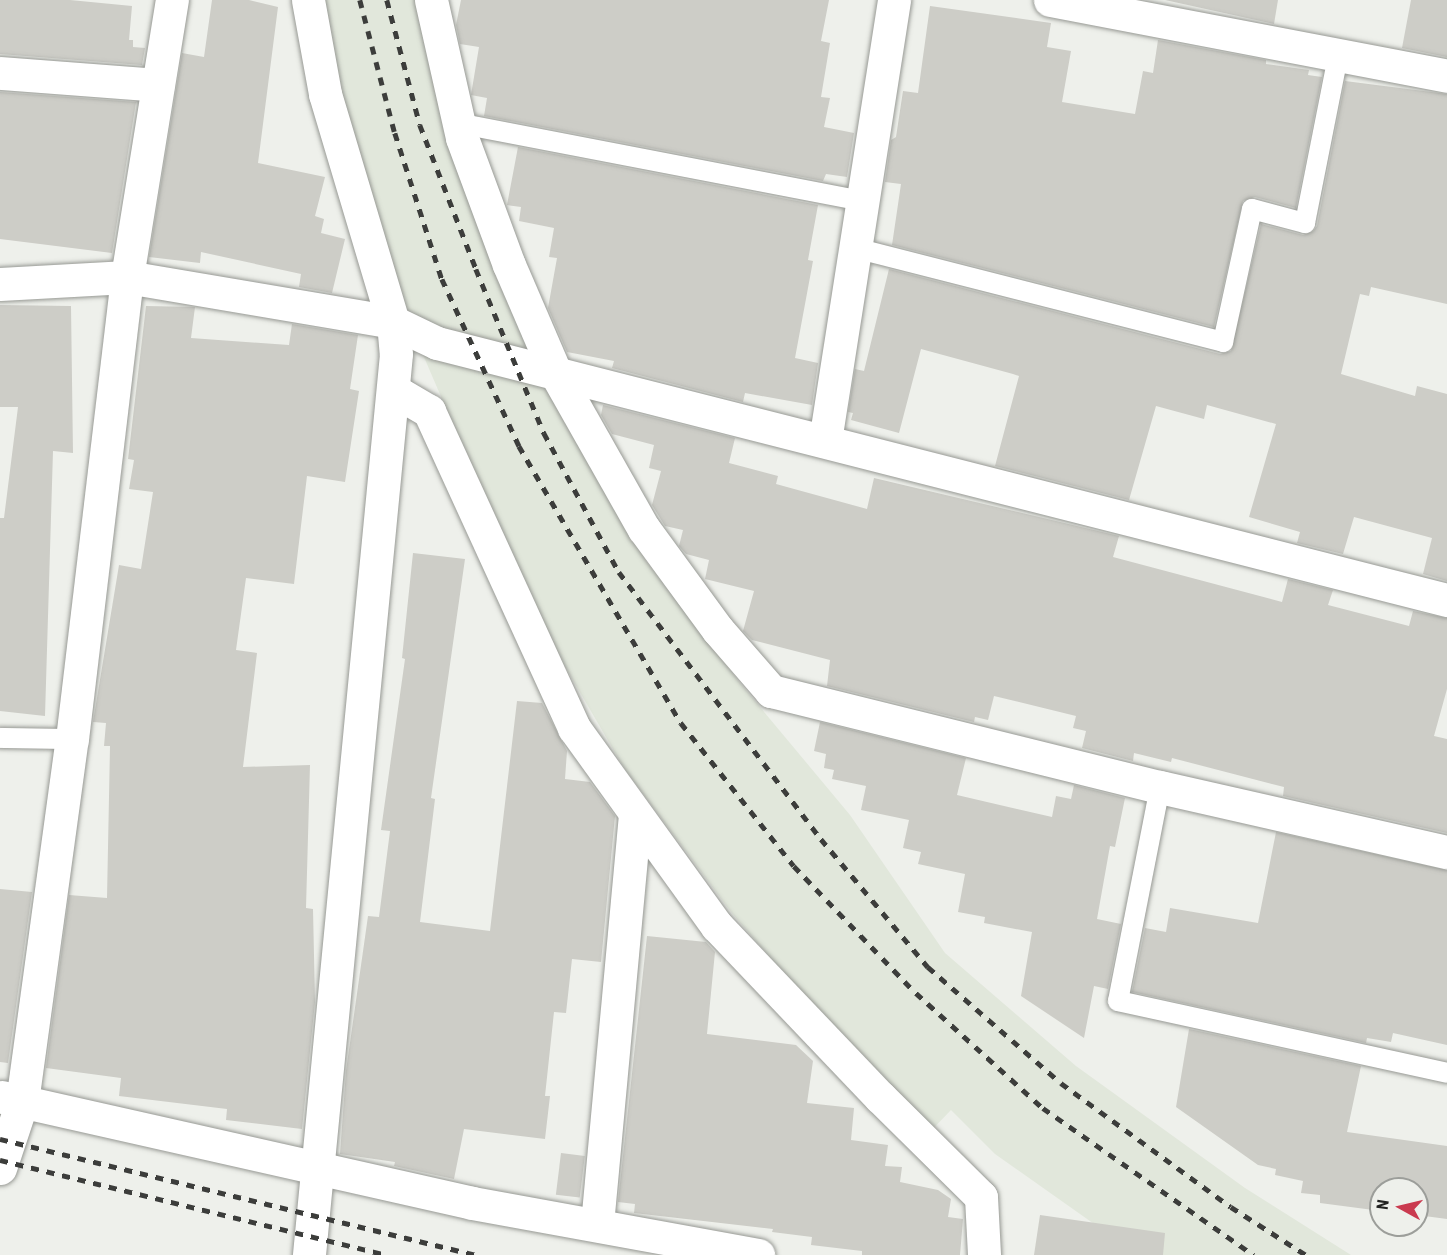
<!DOCTYPE html>
<style>
body{margin:0}
#map{position:relative;width:1447px;height:1255px;overflow:hidden;background:#eef0eb;font-family:"Roboto Condensed",sans-serif}
div>[style]{position:absolute}
.built>*{inset:0;background:#e1e7db}
.building>*{inset:0;background:#cdcdc7;transform-origin:0 0}
.roads{filter:drop-shadow(0 0 2px #979994) drop-shadow(0 0 2px #979994)}
.lane>*{height:20px;margin:-10px;padding:0 10px;transform-origin:10px;border-radius:10px;background:#fff}
.street>*{height:33px;margin:-16.5px;padding:0 16.5px;transform-origin:16.5px;border-radius:16.5px;background:#fff}
.rail>*{height:4.5px;margin-top:-2.25px;transform-origin:0;background:repeating-linear-gradient(90deg,#3c3d3b 0 8px,transparent 0 16px)}
span{translate:-50% -50%;white-space:nowrap;text-align:center;line-height:1.15;-webkit-text-stroke:4.5px #eef0eb;paint-order:stroke}
.north{position:absolute;left:1369px;top:1177px;width:60px;height:60px;box-sizing:border-box;background:#eef0eb;border:2px solid #9c9e9a;border-radius:50%;rotate:278deg;font-size:16px;font-weight:700;line-height:24px;text-align:center;color:#222321}
.north::after{content:'';display:block;margin:auto;width:21px;height:27px;background:#ca3a4f;clip-path:polygon(50% 0,100% 100%,50% 72%,0 100%)}
</style>
<div id="map">
<div class="built">
<div style="clip-path:polygon(322px 0,417px 0,569px 422px,646px 561px,740px 683px,850px 815px,945px 953px,1076px 1066px,1245px 1188px,1351px 1255px,1138px 1255px,995px 1154px,951px 1110px,925px 1137px,731px 912px,624px 768px,535px 615px,402px 306px,352px 144px)"></div>
</div>
<div class="building">
<div style="clip-path:polygon(0 0,70px 0,132px 6px,129px 40px,133px 40px,133px 47px,145px 48px,142px 65px,0 54px)"></div>
<div style="clip-path:polygon(212px 0,249px 0,278px 7px,258px 163px,325px 177px,315px 216px,324px 219px,321px 233px,345px 239px,332px 293px,299px 287px,301px 274px,201px 252px,200px 263px,149px 257px,182px 53px,204px 57px)"></div>
<div style="clip-path:polygon(461px 0,829px 0,821px 41px,830px 43px,821px 97px,830px 98px,824px 127px,854px 133px,847px 177px,826px 174px,823px 181px,484px 116px,487px 98px,471px 95px,479px 47px,460px 44px,456px 25px)"></div>
<div style="clip-path:polygon(1165px 0,1278px 0,1274px 24px)"></div>
<div style="clip-path:polygon(1411px 0,1447px 0,1447px 57px,1402px 48px)"></div>
<div style="clip-path:polygon(930px 6px,1051px 23px,1047px 47px,1071px 51px,1062px 102px,1135px 114px,1143px 71px,1153px 73px,1158px 40px,1266px 60px,1266px 64px,1309px 70px,1308px 75px,1322px 77px,1296px 208px,1255px 197px,1243px 201px,1214px 327px,892px 245px,901px 184px,885px 182px,891px 140px,896px 137px,903px 91px,918px 93px)"></div>
<div style="clip-path:polygon(1345px 81px,1447px 94px,1447px 304px,1371px 287px,1369px 296px,1360px 294px,1341px 374px,1415px 396px,1417px 386px,1447px 394px,1447px 581px,1423px 574px,1432px 538px,1354px 517px,1343px 554px,1297px 543px,1300px 532px,1249px 517px,1276px 424px,1207px 405px,1204px 419px,1156px 406px,1129px 500px,995px 466px,1019px 376px,1013px 374px,921px 349px,899px 433px,851px 420px,853px 413px,848px 412px,855px 369px,864px 371px,889px 269px,1220px 354px,1231px 351px,1261px 224px,1303px 235px,1313px 231px,1317px 226px)"></div>
<div style="clip-path:polygon(0 92px,136px 102px,112px 253px,0 239px)"></div>
<div style="clip-path:polygon(518px 147px,818px 205px,808px 260px,813px 261px,795px 358px,818px 363px,812px 405px,745px 393px,743px 402px,612px 368px,614px 361px,567px 352px,548px 308px,557px 258px,549px 257px,554px 228px,519px 221px,521px 207px,507px 205px)"></div>
<div style="clip-path:polygon(0 305px,71px 306px,73px 453px,53px 451px,45px 716px,0 711px,0 518px,4px 518px,18px 407px,0 407px)"></div>
<div style="clip-path:polygon(146px 306px,195px 307px,191px 338px,289px 345px,292px 324px,358px 335px,350px 389px,359px 391px,345px 482px,307px 476px,294px 584px,246px 578px,236px 650px,257px 653px,243px 767px,310px 765px,306px 908px,313px 909px,315px 1002px,302px 1129px,226px 1120px,227px 1109px,119px 1096px,121px 1078px,46px 1068px,69px 895px,107px 898px,110px 746px,104px 746px,106px 723px,93px 722px,119px 565px,141px 569px,153px 492px,129px 489px,134px 460px,128px 459px)"></div>
<div style="clip-path:polygon(603px 405px,735px 438px,729px 463px,778px 476px,776px 484px,867px 509px,874px 478px,1119px 536px,1113px 557px,1282px 602px,1288px 579px,1333px 590px,1328px 605px,1409px 626px,1413px 611px,1447px 618px,1447px 689px,1434px 736px,1447px 739px,1447px 833px,1283px 796px,1284px 787px,1172px 758px,1171px 762px,1134px 753px,1133px 761px,1082px 748px,1086px 731px,1073px 728px,1076px 716px,994px 696px,988px 720px,975px 717px,974px 722px,827px 686px,830px 660px,752px 640px,743px 631px,754px 591px,705px 579px,709px 560px,686px 554px,679px 546px,683px 530px,665px 526px,652px 505px,661px 471px,649px 468px,654px 445px,612px 434px,601px 415px)"></div>
<div style="clip-path:polygon(413px 553px,465px 559px,431px 798px,435px 799px,420px 922px,490px 931px,517px 701px,542px 703px,567px 751px,565px 779px,590px 782px,615px 816px,601px 962px,572px 959px,566px 1013px,554px 1012px,545px 1096px,550px 1096px,545px 1139px,464px 1129px,454px 1179px,394px 1166px,395px 1162px,340px 1154px,346px 1071px,368px 916px,379px 917px,390px 831px,381px 830px,405px 659px,402px 658px)"></div>
<div style="clip-path:polygon(820px 722px,966px 758px,957px 795px,1052px 817px,1056px 796px,1071px 799px,1074px 785px,1125px 798px,1115px 847px,1110px 846px,1097px 919px,1121px 924px,1108px 989px,1094px 986px,1084px 1038px,1021px 996px,1032px 932px,984px 923px,985px 917px,958px 912px,965px 874px,918px 864px,921px 852px,903px 848px,909px 820px,861px 810px,866px 786px,832px 779px,834px 770px,824px 768px,826px 754px,814px 751px)"></div>
<div style="clip-path:polygon(1276px 832px,1447px 870px,1447px 1045px,1393px 1033px,1391px 1042px,1367px 1038px,1366px 1043px,1132px 992px,1145px 928px,1166px 932px,1170px 908px,1258px 923px)"></div>
<div style="clip-path:polygon(0 889px,32px 892px,8px 1063px,0 1062px)"></div>
<div style="clip-path:polygon(647px 936px,706px 942px,715px 952px,707px 1034px,796px 1045px,813px 1061px,807px 1103px,854px 1108px,851px 1140px,888px 1145px,885px 1166px,902px 1167px,900px 1182px,938px 1190px,951px 1199px,948px 1217px,963px 1219px,960px 1255px,862px 1255px,862px 1251px,811px 1245px,812px 1237px,772px 1232px,773px 1229px,634px 1213px,635px 1204px,618px 1202px)"></div>
<div style="clip-path:polygon(1189px 1029px,1361px 1066px,1347px 1132px,1447px 1146px,1447px 1219px,1417px 1215px,1417px 1189px,1381px 1189px,1381px 1211px,1320px 1203px,1320px 1195px,1301px 1193px,1303px 1181px,1275px 1175px,1276px 1169px,1258px 1165px,1176px 1107px)"></div>
<div style="left:561px;top:1153px;width:24px;height:42px;rotate:7deg"></div>
<div style="clip-path:polygon(1040px 1215px,1165px 1233px,1163px 1255px,1034px 1255px)"></div>
</div>
<div class="roads">
<div class="lane">
<div style="left:457px;top:123px;width:412px;rotate:10.9deg"></div>
<div style="left:855px;top:248px;width:380px;rotate:14.3deg"></div>
<div style="left:1223px;top:342px;width:136px;rotate:-77.7deg"></div>
<div style="left:1252px;top:209px;width:55px;rotate:14.8deg"></div>
<div style="left:1305px;top:223px;width:170px;rotate:-78.8deg"></div>
<div style="left:0;top:738px;width:72px;rotate:0.8deg"></div>
<div style="left:1160px;top:787px;width:218px;rotate:101.1deg"></div>
<div style="left:1118px;top:1001px;width:337px;rotate:12.3deg"></div>
</div>
<div class="street">
<div style="left:308px;top:0;width:96px;rotate:79.7deg"></div>
<div style="left:325px;top:94px;width:238px;rotate:73.4deg"></div>
<div style="left:393px;top:322px;width:32px;rotate:85deg"></div>
<div style="left:396px;top:354px;width:905px;rotate:95.52deg"></div>
<div style="left:431px;top:0;width:141px;rotate:77.3deg"></div>
<div style="left:462px;top:138px;width:135px;rotate:69.7deg"></div>
<div style="left:509px;top:265px;width:116px;rotate:66.7deg"></div>
<div style="left:555px;top:372px;width:180px;rotate:60.5deg"></div>
<div style="left:644px;top:529px;width:125px;rotate:53.8deg"></div>
<div style="left:718px;top:630px;width:81px;rotate:49deg"></div>
<div style="left:771px;top:691px;width:401px;rotate:13.9deg"></div>
<div style="left:1160px;top:787px;width:294px;rotate:12.8deg"></div>
<div style="left:1050px;top:0;width:404px;rotate:10.8deg"></div>
<div style="left:0;top:73px;width:158px;rotate:4.3deg"></div>
<div style="left:0;top:284px;width:127px;rotate:-3.2deg"></div>
<div style="left:127px;top:277px;width:270px;rotate:9.6deg"></div>
<div style="left:393px;top:322px;width:49px;rotate:25.5deg"></div>
<div style="left:437px;top:343px;width:1042px;rotate:14.28deg"></div>
<div style="left:393px;top:390px;width:42px;rotate:30.3deg"></div>
<div style="left:429px;top:411px;width:349px;rotate:65.4deg"></div>
<div style="left:574px;top:728px;width:244px;rotate:54.2deg"></div>
<div style="left:717px;top:926px;width:236px;rotate:46.4deg"></div>
<div style="left:880px;top:1097px;width:142px;rotate:44.7deg"></div>
<div style="left:981px;top:1197px;width:58px;rotate:87deg"></div>
<div style="left:825px;top:441px;width:446px;rotate:-81.1deg"></div>
<div style="left:2px;top:1097px;width:482px;rotate:12.7deg"></div>
<div style="left:472px;top:1203px;width:291px;rotate:10.3deg"></div>
<div style="left:0;top:1168px;width:70px;rotate:-71.6deg"></div>
<div style="left:22px;top:1102px;width:366px;rotate:-82.2deg"></div>
<div style="left:72px;top:739px;width:465px;rotate:-83.2deg"></div>
<div style="left:127px;top:277px;width:281px;rotate:-80.8deg"></div>
<div style="left:597px;top:1224px;width:411px;rotate:-84.7deg"></div>
</div>
</div>
<div class="rail">
<div style="left:360px;top:0;width:138px;rotate:75.3deg"></div>
<div style="left:395px;top:133px;width:153px;rotate:72.2deg"></div>
<div style="left:442px;top:279px;width:184px;rotate:65.2deg"></div>
<div style="left:519px;top:446px;width:321px;rotate:59.7deg"></div>
<div style="left:681px;top:723px;width:182px;rotate:51.7deg"></div>
<div style="left:794px;top:866px;width:176px;rotate:46.2deg"></div>
<div style="left:916px;top:993px;width:171px;rotate:42.2deg"></div>
<div style="left:1043px;top:1108px;width:257px;rotate:34.9deg"></div>
<div style="left:387px;top:0;width:129px;rotate:75.2deg"></div>
<div style="left:420px;top:125px;width:155px;rotate:68.7deg"></div>
<div style="left:476px;top:269px;width:178px;rotate:67.5deg"></div>
<div style="left:544px;top:433px;width:158px;rotate:61.7deg"></div>
<div style="left:619px;top:572px;width:335px;rotate:52.9deg"></div>
<div style="left:821px;top:839px;width:167px;rotate:50.1deg"></div>
<div style="left:928px;top:967px;width:176px;rotate:41.1deg"></div>
<div style="left:1061px;top:1083px;width:210px;rotate:36.1deg"></div>
<div style="left:1231px;top:1207px;width:89px;rotate:32.6deg"></div>
<div style="left:0;top:1139px;width:490px;rotate:13.7deg"></div>
<div style="left:0;top:1160px;width:398px;rotate:13.8deg"></div>
</div>
<div class="north">N</div>
</div>
